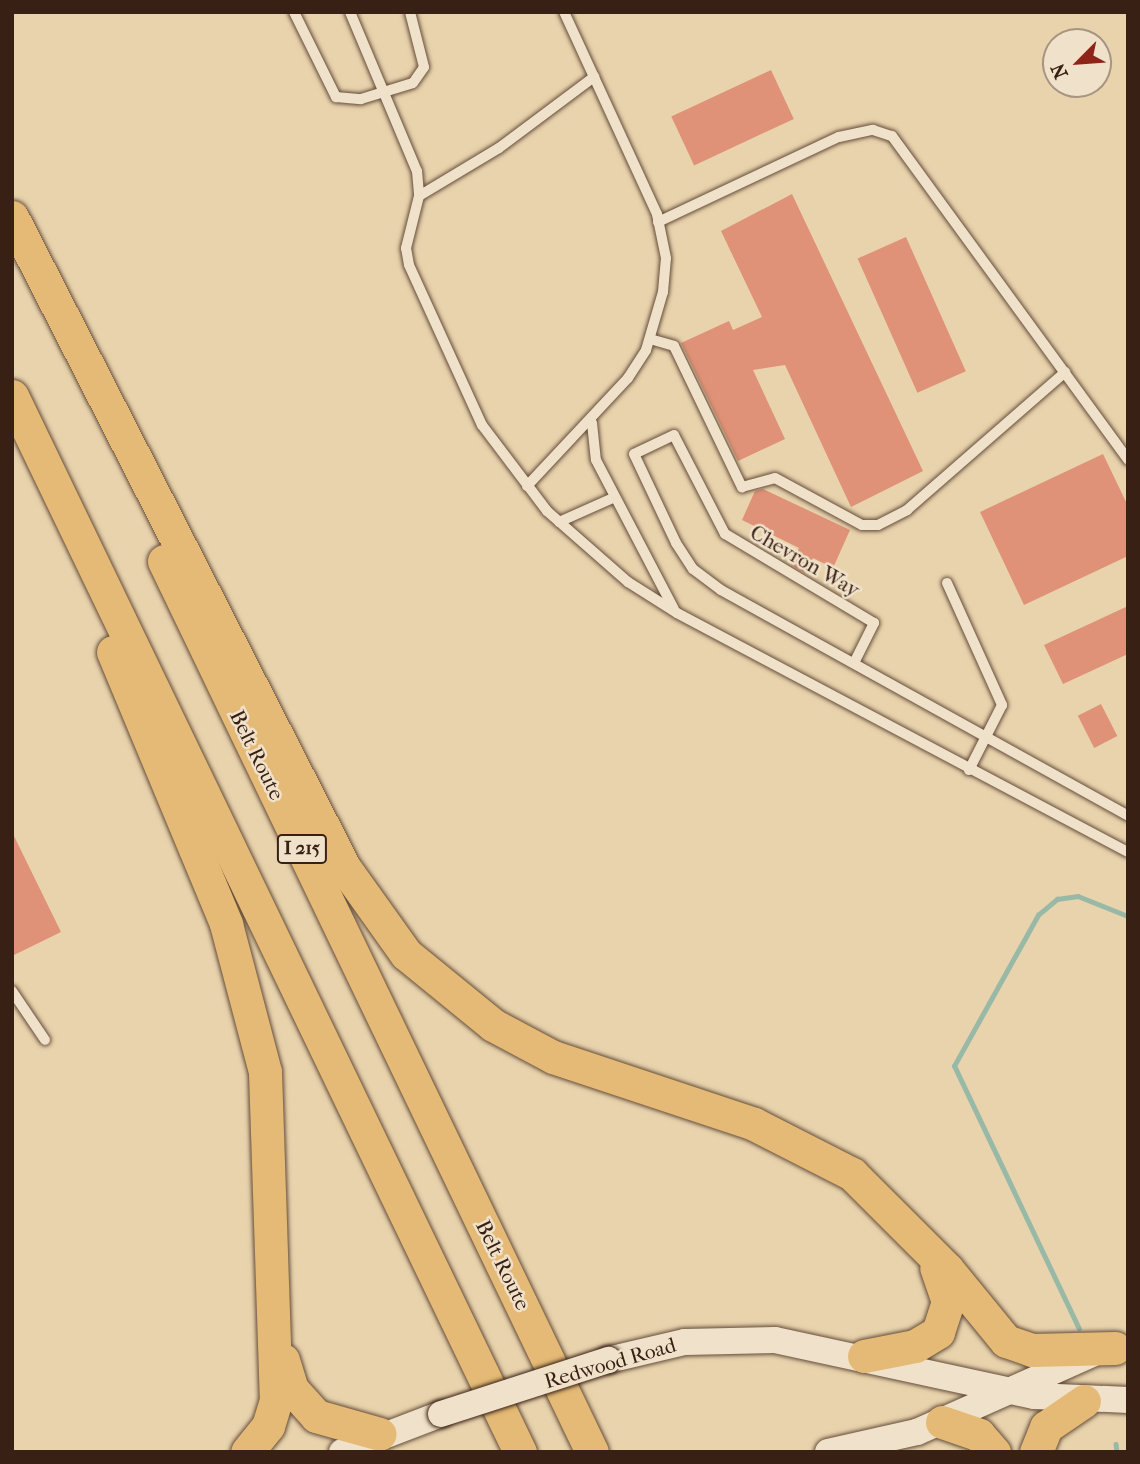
<!DOCTYPE html>
<style>
body{margin:0}
#map{position:relative;width:1140px;height:1464px;overflow:hidden;background:#e8d3ad;font-family:"IM FELL French Canon",serif}
div>[style]{position:absolute}
.stream>*{height:4.5px;margin:-2.25px;padding:0 2.25px;transform-origin:2.25px;border-radius:2.25px;background:#98b9a6}
.building>*{inset:0;background:#df9277;transform-origin:0 0}
.roads{filter:drop-shadow(0 0 2px #654d3a) drop-shadow(0 0 2px #654d3a)}
.service>*{height:10px;margin:-5px;padding:0 5px;transform-origin:5px;border-radius:5px;background:#f0e2ca}
.secondary>*{height:26px;margin:-13px;padding:0 13px;transform-origin:13px;border-radius:13px;background:#f0e2ca}
.motorway>*{height:33px;margin:-16.5px;padding:0 16.5px;transform-origin:16.5px;border-radius:16.5px;background:#e4ba76}
.bridges{filter:drop-shadow(0 0 2px #392014) drop-shadow(0 0 2px #392014)}
.secondary-bridge>*{height:26px;margin:-13px;padding:0 13px;transform-origin:13px;border-radius:13px;background:#f0e2ca}
span{translate:-50% -50%;white-space:nowrap;text-align:center;line-height:1.15;-webkit-text-stroke:5px #f0e2ca;paint-order:stroke}
.shield-label span{padding:2px 5px;background:#f0e2ca;border:2px solid;border-radius:5px;-webkit-text-stroke-width:0}
.shield-label{font-size:19px;color:#392014;font-weight:700}
.street-label{font-size:21px;color:#392014}
.frame{position:absolute;inset:0;border:14px solid #392014;pointer-events:none}
.north{position:absolute;left:1042px;top:28px;width:70px;height:70px;box-sizing:border-box;background:#f0e2ca;border:2px solid #a79481;border-radius:50%;rotate:245deg;font-size:19px;font-weight:700;line-height:28px;text-align:center;color:#392014}
.north::after{content:'';display:block;margin:auto;width:24px;height:32px;background:#8f2418;clip-path:polygon(50% 0,100% 100%,50% 72%,0 100%)}
</style>
<div id="map">
<div class="stream">
<div style="left:1079px;top:1329px;width:291px;rotate:-115.4deg"></div>
<div style="left:954px;top:1066px;width:173px;rotate:-60.9deg"></div>
<div style="left:1038px;top:915px;width:25px;rotate:-40deg"></div>
<div style="left:1057px;top:899px;width:21px;rotate:-8deg"></div>
<div style="left:1078px;top:896px;width:54px;rotate:21.8deg"></div>
<div style="left:1116px;top:1444px;width:8px;rotate:83deg"></div>
</div>
<div class="building">
<div style="left:771px;top:70px;width:54px;height:110px;rotate:65deg"></div>
<div style="clip-path:polygon(792px 194px,923px 471px,851px 507px,785px 365px,753px 370px,785px 439px,738px 461px,681px 343px,729px 321px,733px 330px,762px 317px,721px 231px)"></div>
<div style="left:906px;top:237px;width:147px;height:53px;rotate:66deg"></div>
<div style="clip-path:polygon(1103px 454px,1128px 506px,1128px 556px,1024px 605px,980px 512px)"></div>
<div style="clip-path:polygon(763px 489px,850px 530px,833px 568px,813px 558px,805px 573px,791px 565px,799px 548px,742px 520px,755px 491px)"></div>
<div style="clip-path:polygon(1128px 606px,1128px 654px,1063px 684px,1044px 645px)"></div>
<div style="left:1101px;top:704px;width:36px;height:26px;rotate:63deg"></div>
<div style="clip-path:polygon(12px 832px,61px 932px,12px 956px)"></div>
</div>
<div class="roads">
<div class="service">
<div style="left:294px;top:12px;width:95px;rotate:63.7deg"></div>
<div style="left:336px;top:97px;width:25px;rotate:5deg"></div>
<div style="left:361px;top:99px;width:54px;rotate:-17.1deg"></div>
<div style="left:413px;top:83px;width:19px;rotate:-55deg"></div>
<div style="left:424px;top:67px;width:57px;rotate:-104.3deg"></div>
<div style="left:350px;top:12px;width:173px;rotate:67.2deg"></div>
<div style="left:417px;top:171px;width:25px;rotate:85deg"></div>
<div style="left:419px;top:196px;width:54px;rotate:104deg"></div>
<div style="left:406px;top:248px;width:17px;rotate:80deg"></div>
<div style="left:409px;top:265px;width:176px;rotate:65.5deg"></div>
<div style="left:482px;top:425px;width:108px;rotate:52.9deg"></div>
<div style="left:547px;top:511px;width:108px;rotate:41.2deg"></div>
<div style="left:628px;top:582px;width:58px;rotate:32.3deg"></div>
<div style="left:677px;top:613px;width:510px;rotate:27.92deg"></div>
<div style="left:419px;top:196px;width:93px;rotate:-31deg"></div>
<div style="left:499px;top:148px;width:119px;rotate:-36.8deg"></div>
<div style="left:658px;top:222px;width:200px;rotate:-25.2deg"></div>
<div style="left:839px;top:137px;width:35px;rotate:-12deg"></div>
<div style="left:873px;top:130px;width:20px;rotate:18deg"></div>
<div style="left:892px;top:136px;width:401px;rotate:53.9deg"></div>
<div style="left:650px;top:339px;width:25px;rotate:16deg"></div>
<div style="left:674px;top:346px;width:157px;rotate:64.3deg"></div>
<div style="left:742px;top:487px;width:34px;rotate:-15deg"></div>
<div style="left:775px;top:478px;width:99px;rotate:28.4deg"></div>
<div style="left:862px;top:525px;width:16px"></div>
<div style="left:878px;top:525px;width:33px;rotate:-27deg"></div>
<div style="left:907px;top:510px;width:210px;rotate:-41.1deg"></div>
<div style="left:592px;top:423px;width:37px;rotate:84deg"></div>
<div style="left:596px;top:460px;width:168px;rotate:62.4deg"></div>
<div style="left:527px;top:486px;width:148px;rotate:-46.9deg"></div>
<div style="left:628px;top:378px;width:33px;rotate:-57deg"></div>
<div style="left:646px;top:350px;width:60px;rotate:-73.7deg"></div>
<div style="left:663px;top:292px;width:34px;rotate:-85deg"></div>
<div style="left:666px;top:258px;width:45px;rotate:-101.6deg"></div>
<div style="left:657px;top:214px;width:222px;rotate:-114.7deg"></div>
<div style="left:559px;top:522px;width:59px;rotate:-24deg"></div>
<div style="left:947px;top:583px;width:134px;rotate:65.7deg"></div>
<div style="left:1002px;top:705px;width:73px;rotate:116.9deg"></div>
<div style="left:854px;top:663px;width:45px;rotate:-63.4deg"></div>
<div style="left:874px;top:623px;width:174px;rotate:-149.1deg"></div>
<div style="left:725px;top:534px;width:111px;rotate:-117.3deg"></div>
<div style="left:674px;top:435px;width:44px;rotate:154.6deg"></div>
<div style="left:634px;top:454px;width:98px;rotate:64.7deg"></div>
<div style="left:676px;top:543px;width:31px;rotate:57deg"></div>
<div style="left:693px;top:569px;width:35px;rotate:37deg"></div>
<div style="left:721px;top:590px;width:466px;rotate:29deg"></div>
<div style="left:12px;top:991px;width:59px;rotate:56deg"></div>
</div>
<div class="secondary">
<div style="left:608px;top:1360px;width:79px;rotate:-13.2deg"></div>
<div style="left:685px;top:1342px;width:90px;rotate:-1.3deg"></div>
<div style="left:775px;top:1340px;width:265px;rotate:12.2deg"></div>
<div style="left:1034px;top:1396px;width:94px;rotate:2.4deg"></div>
<div style="left:342px;top:1452px;width:106px;rotate:-21deg"></div>
<div style="left:828px;top:1452px;width:91px;rotate:-12.7deg"></div>
<div style="left:917px;top:1432px;width:192px;rotate:-24deg"></div>
</div>
<div class="motorway">
<div style="left:12px;top:217px;width:730px;rotate:62.94deg"></div>
<div style="left:344px;top:867px;width:107px;rotate:54.5deg"></div>
<div style="left:406px;top:954px;width:112px;rotate:39.2deg"></div>
<div style="left:493px;top:1025px;width:68px;rotate:28.1deg"></div>
<div style="left:553px;top:1057px;width:212px;rotate:18.4deg"></div>
<div style="left:754px;top:1124px;width:110px;rotate:27deg"></div>
<div style="left:852px;top:1174px;width:134px;rotate:45deg"></div>
<div style="left:947px;top:1269px;width:93px;rotate:50.7deg"></div>
<div style="left:1006px;top:1341px;width:28px;rotate:19deg"></div>
<div style="left:1032px;top:1350px;width:83px;rotate:-1.4deg"></div>
<div style="left:12px;top:396px;width:1172px;rotate:64.31deg"></div>
<div style="left:164px;top:561px;width:988px;rotate:64.34deg"></div>
<div style="left:113px;top:652px;width:295px;rotate:67.4deg"></div>
<div style="left:226px;top:924px;width:153px;rotate:75.2deg"></div>
<div style="left:265px;top:1072px;width:328px;rotate:88.1deg"></div>
<div style="left:276px;top:1400px;width:27px;rotate:107deg"></div>
<div style="left:268px;top:1426px;width:33px;rotate:129deg"></div>
<div style="left:864px;top:1356px;width:52px;rotate:-11.1deg"></div>
<div style="left:915px;top:1346px;width:27px;rotate:-31deg"></div>
<div style="left:938px;top:1332px;width:32px;rotate:-72deg"></div>
<div style="left:948px;top:1302px;width:36px;rotate:-109deg"></div>
<div style="left:283px;top:1360px;width:30px;rotate:73deg"></div>
<div style="left:292px;top:1389px;width:36px;rotate:48deg"></div>
<div style="left:316px;top:1416px;width:66px;rotate:15.7deg"></div>
<div style="left:942px;top:1422px;width:39px;rotate:19deg"></div>
<div style="left:979px;top:1435px;width:23px;rotate:49deg"></div>
<div style="left:1036px;top:1452px;width:27px;rotate:-68deg"></div>
<div style="left:1046px;top:1427px;width:46px;rotate:-34.4deg"></div>
</div>
</div>
<div class="bridges">
<div class="secondary-bridge">
<div style="left:441px;top:1414px;width:176px;rotate:-17.9deg"></div>
</div>
</div>
<div class="shield-label">
<span style="left:302px;top:849px">I 215</span>
</div>
<div class="street-label">
<span style="left:805px;top:561px;rotate:30deg">Chevron Way</span>
<span style="left:257px;top:755px;rotate:64deg">Belt Route</span>
<span style="left:503px;top:1265px;rotate:64deg">Belt Route</span>
<span style="left:610px;top:1363px;rotate:-16deg">Redwood Road</span>
</div>
<div class="frame"></div>
<div class="north">N</div>
</div>
